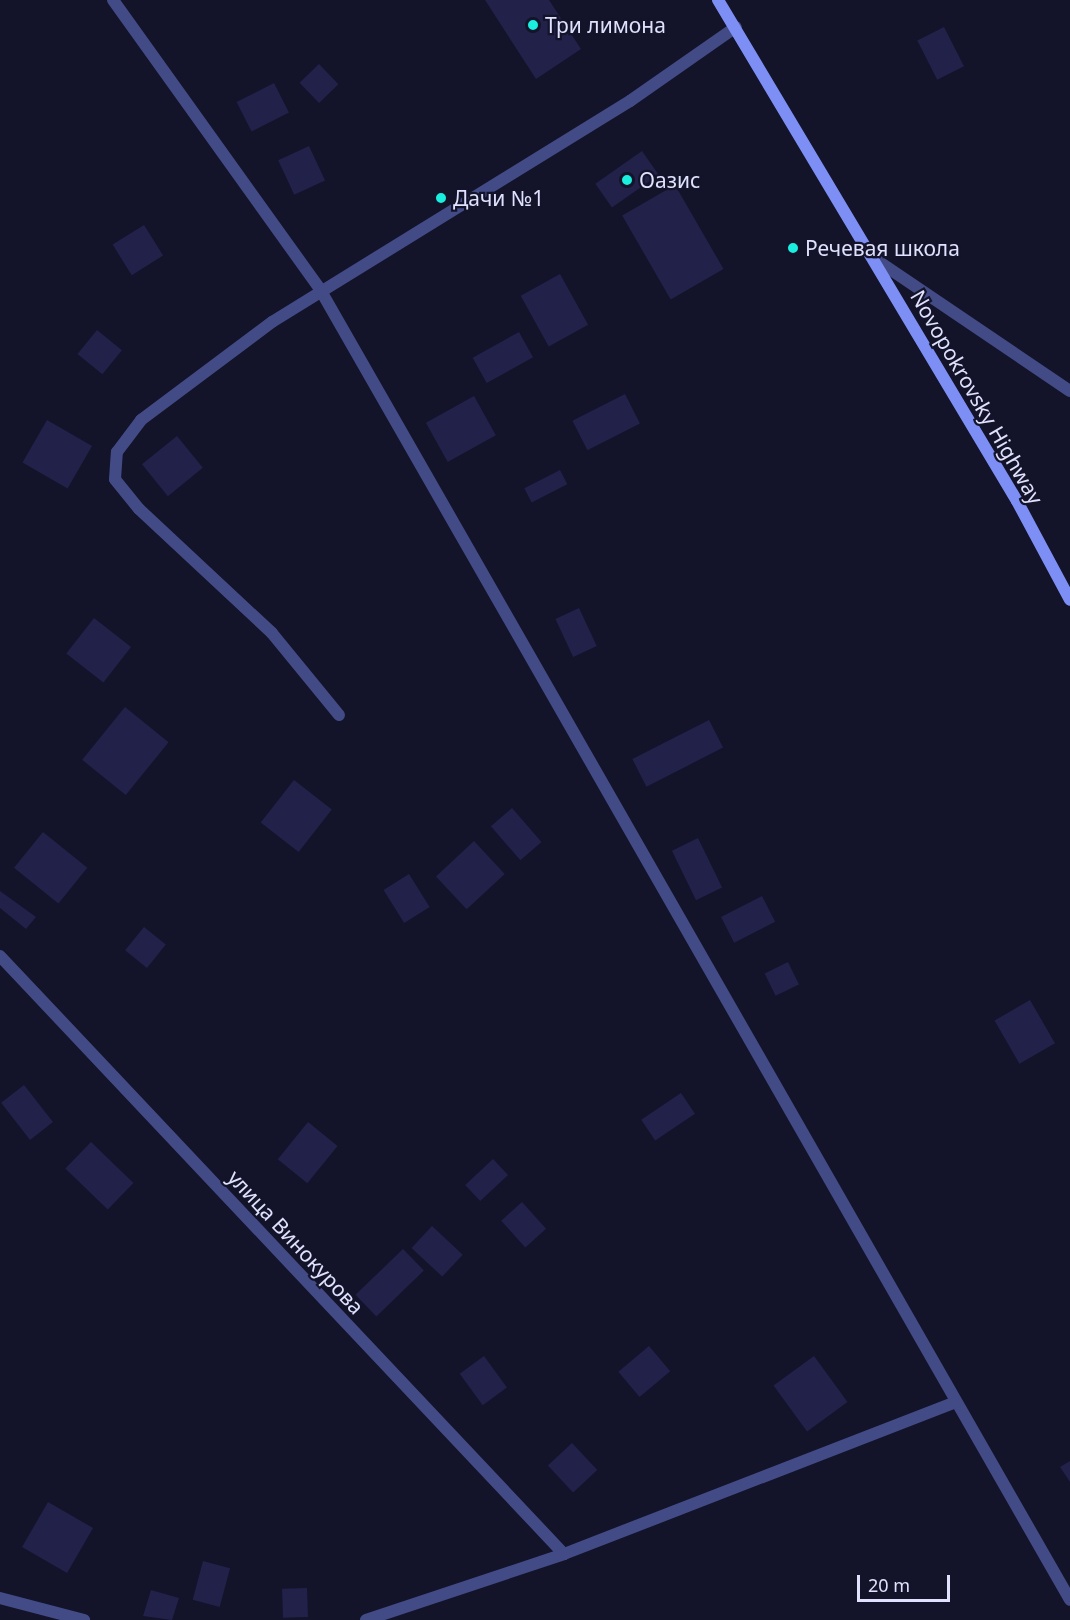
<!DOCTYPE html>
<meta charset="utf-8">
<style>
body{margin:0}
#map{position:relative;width:1070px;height:1620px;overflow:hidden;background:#13132a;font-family:"Noto Sans",sans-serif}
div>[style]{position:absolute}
.building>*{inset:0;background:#22214a;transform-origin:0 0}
.street>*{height:12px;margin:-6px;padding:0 6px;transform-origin:6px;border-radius:6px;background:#424b86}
.secondary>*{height:12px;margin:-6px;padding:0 6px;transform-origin:6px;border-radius:6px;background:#7d8ff5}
.dots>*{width:16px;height:16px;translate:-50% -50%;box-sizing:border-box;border:3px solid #13132a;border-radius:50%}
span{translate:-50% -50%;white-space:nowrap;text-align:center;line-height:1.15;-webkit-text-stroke:4.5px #13132a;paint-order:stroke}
.poi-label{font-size:21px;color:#dfe1fd}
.left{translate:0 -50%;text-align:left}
.street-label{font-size:21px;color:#dfe1fd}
.scale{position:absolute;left:857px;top:1575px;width:93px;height:27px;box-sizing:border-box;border:3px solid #dfe1fd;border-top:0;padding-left:8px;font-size:18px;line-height:21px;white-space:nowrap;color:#dfe1fd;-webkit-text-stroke:4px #13132a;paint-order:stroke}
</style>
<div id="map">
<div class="building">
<div style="clip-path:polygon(485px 0,549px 0,581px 49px,536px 79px)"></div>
<div style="left:944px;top:27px;width:44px;height:30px;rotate:63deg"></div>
<div style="left:319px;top:64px;width:28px;height:27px;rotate:46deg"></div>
<div style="left:274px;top:83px;width:33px;height:42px;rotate:63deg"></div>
<div style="left:309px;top:146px;width:38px;height:34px;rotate:65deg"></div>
<div style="left:642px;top:151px;width:29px;height:57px;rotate:55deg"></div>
<div style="left:675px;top:185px;width:97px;height:61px;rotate:60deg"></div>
<div style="left:144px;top:225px;width:36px;height:37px;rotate:58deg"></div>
<div style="left:560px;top:274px;width:58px;height:45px;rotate:61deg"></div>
<div style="left:97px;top:330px;width:32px;height:31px;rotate:39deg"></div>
<div style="left:519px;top:332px;width:29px;height:53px;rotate:61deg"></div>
<div style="left:625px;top:394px;width:33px;height:59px;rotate:63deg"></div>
<div style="left:474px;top:396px;width:45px;height:55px;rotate:61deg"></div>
<div style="left:47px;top:420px;width:52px;height:49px;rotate:30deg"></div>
<div style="left:177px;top:436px;width:41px;height:45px;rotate:51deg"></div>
<div style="left:560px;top:470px;width:16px;height:40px;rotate:63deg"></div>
<div style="left:579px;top:608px;width:42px;height:26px;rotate:65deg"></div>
<div style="left:94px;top:618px;width:47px;height:45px;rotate:38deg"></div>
<div style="left:125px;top:707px;width:56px;height:68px;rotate:39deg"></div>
<div style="left:709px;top:720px;width:31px;height:86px;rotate:63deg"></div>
<div style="left:294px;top:780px;width:48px;height:54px;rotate:38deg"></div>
<div style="left:512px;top:808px;width:45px;height:28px;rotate:49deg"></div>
<div style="left:43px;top:832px;width:57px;height:46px;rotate:39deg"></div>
<div style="left:698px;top:838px;width:55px;height:29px;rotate:64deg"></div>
<div style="left:474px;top:841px;width:45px;height:52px;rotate:47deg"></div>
<div style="left:409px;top:874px;width:39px;height:30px;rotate:58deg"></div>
<div style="clip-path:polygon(0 891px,36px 917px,26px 929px,0 908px)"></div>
<div style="left:762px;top:896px;width:29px;height:46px;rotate:63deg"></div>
<div style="left:144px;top:927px;width:28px;height:30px;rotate:39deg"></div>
<div style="left:788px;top:962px;width:25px;height:26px;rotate:64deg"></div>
<div style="left:1030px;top:1000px;width:50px;height:41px;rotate:60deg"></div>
<div style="left:24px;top:1085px;width:47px;height:29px;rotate:52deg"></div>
<div style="left:681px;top:1093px;width:25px;height:48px;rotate:56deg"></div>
<div style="left:308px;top:1122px;width:38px;height:48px;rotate:39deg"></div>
<div style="left:91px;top:1142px;width:59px;height:37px;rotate:44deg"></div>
<div style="left:493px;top:1159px;width:22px;height:38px;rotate:47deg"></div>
<div style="left:522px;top:1202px;width:36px;height:28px;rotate:48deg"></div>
<div style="left:432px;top:1226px;width:42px;height:30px;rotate:43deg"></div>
<div style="left:403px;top:1249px;width:30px;height:66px;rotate:46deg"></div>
<div style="left:649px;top:1346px;width:33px;height:40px;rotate:50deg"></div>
<div style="left:484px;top:1356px;width:39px;height:30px;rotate:54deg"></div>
<div style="left:814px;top:1356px;width:57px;height:50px;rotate:54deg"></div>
<div style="left:572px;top:1443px;width:37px;height:33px;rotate:47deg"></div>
<div style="clip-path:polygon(1070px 1461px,1070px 1482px,1060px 1467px)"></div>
<div style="left:48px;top:1502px;width:52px;height:52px;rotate:30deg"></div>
<div style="left:203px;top:1561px;width:28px;height:40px;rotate:15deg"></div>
<div style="left:307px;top:1588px;width:29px;height:25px;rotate:88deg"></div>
<div style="clip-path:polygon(151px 1590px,179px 1598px,172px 1620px,143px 1616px)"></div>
</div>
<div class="street">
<div style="left:113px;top:0;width:358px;rotate:54.4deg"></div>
<div style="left:321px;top:291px;width:1508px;rotate:60.22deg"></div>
<div style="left:872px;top:257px;width:239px;rotate:34.1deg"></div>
<div style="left:339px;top:715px;width:106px;rotate:-129.3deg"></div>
<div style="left:272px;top:633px;width:182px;rotate:-137deg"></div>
<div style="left:139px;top:509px;width:38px;rotate:-129deg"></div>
<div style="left:115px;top:479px;width:27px;rotate:-86deg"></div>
<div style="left:117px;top:452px;width:40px;rotate:-53deg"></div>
<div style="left:141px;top:420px;width:164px;rotate:-36.8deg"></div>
<div style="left:272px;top:322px;width:421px;rotate:-31.7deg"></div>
<div style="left:630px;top:101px;width:129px;rotate:-34.9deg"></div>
<div style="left:0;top:956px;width:822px;rotate:46.68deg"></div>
<div style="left:0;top:1598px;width:87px;rotate:14.7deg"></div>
<div style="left:366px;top:1620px;width:209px;rotate:-18.4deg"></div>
<div style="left:564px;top:1554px;width:420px;rotate:-21.2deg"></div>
</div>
<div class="secondary">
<div style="left:718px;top:0;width:583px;rotate:59.17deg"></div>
<div style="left:1017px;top:501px;width:112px;rotate:61.8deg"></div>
</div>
<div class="dots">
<div style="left:533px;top:25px;background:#1aeedf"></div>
<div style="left:627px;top:180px;background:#1aeedf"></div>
<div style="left:441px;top:198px;background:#1aeedf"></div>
<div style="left:793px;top:248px;background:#1aeedf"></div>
</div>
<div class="poi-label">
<span class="left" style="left:545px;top:25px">Три лимона</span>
<span class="left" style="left:639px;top:180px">Оазис</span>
<span class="left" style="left:453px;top:198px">Дачи №1</span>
<span class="left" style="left:805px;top:248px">Речевая школа</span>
</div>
<div class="street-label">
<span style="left:977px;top:397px;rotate:60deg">Novopokrovsky Highway</span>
<span style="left:296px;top:1242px;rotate:47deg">улица Винокурова</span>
</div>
<div class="scale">20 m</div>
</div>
